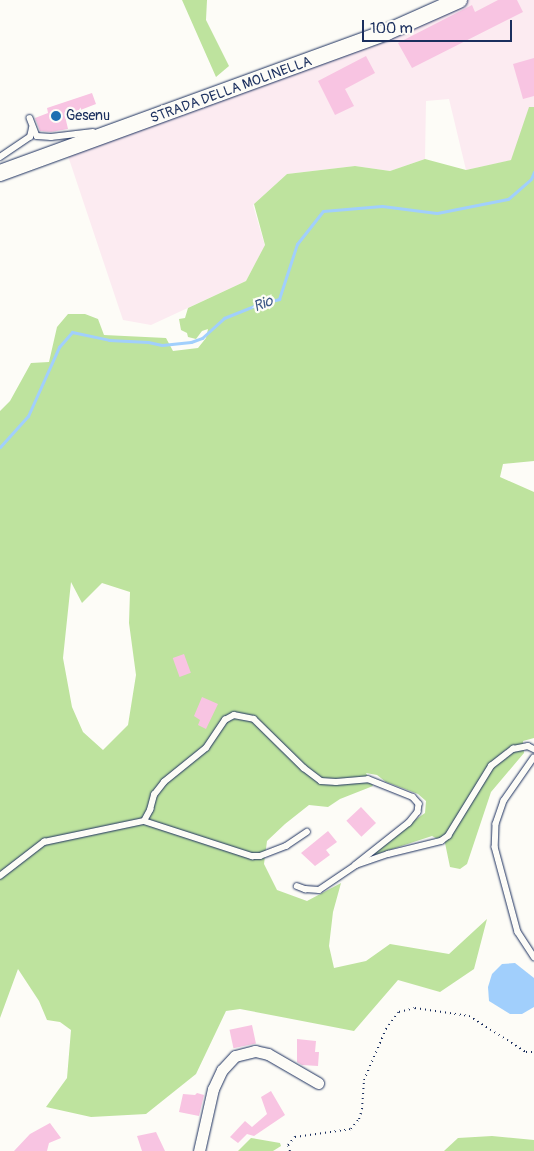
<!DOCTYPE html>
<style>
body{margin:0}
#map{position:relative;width:534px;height:1151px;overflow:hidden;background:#fdfcf7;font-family:Pangolin,sans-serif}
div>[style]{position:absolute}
.built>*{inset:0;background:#fcebf1}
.green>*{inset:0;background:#bee39e}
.water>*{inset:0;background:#a1cffc}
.stream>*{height:3px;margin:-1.5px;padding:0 1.5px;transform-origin:1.5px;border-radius:1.5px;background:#a1cffc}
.building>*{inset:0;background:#f8c4e2;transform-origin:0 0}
.path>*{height:2px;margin-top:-1px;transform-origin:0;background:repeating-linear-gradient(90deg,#1b2f5e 0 1px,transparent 0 5px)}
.roads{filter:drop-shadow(0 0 1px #1b2f5e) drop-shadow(0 0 1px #1b2f5e)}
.service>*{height:5.5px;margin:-2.75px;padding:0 2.75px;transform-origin:2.75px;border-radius:2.75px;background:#fdfcf7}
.minor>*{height:11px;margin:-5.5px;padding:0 5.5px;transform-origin:5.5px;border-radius:5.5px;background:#fdfcf7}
.secondary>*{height:16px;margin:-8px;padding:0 8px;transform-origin:8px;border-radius:8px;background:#fdfcf7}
.dots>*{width:14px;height:14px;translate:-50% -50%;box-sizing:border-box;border:2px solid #fdfcf7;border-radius:50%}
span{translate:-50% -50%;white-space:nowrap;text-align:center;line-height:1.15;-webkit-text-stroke:4.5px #fdfcf7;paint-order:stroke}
.street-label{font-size:14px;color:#1b2f5e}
.poi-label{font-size:14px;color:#1b2f5e}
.left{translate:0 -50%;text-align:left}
.water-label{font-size:15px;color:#3c5786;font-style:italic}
.scale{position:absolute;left:362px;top:20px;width:150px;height:22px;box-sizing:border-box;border:2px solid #1b2f5e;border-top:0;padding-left:6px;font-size:15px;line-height:18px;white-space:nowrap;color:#1b2f5e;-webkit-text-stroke:4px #fdfcf7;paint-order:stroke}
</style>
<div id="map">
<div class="built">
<div style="clip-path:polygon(459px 0,534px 0,534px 107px,529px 108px,512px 160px,466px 170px,449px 99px,426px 101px,425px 159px,390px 171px,355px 166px,287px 174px,253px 205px,265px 246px,246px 281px,151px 325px,123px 320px,66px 150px)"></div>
</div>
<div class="green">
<div style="clip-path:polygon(182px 0,207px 0,206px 20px,229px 66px,216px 77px)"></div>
<div style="clip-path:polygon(evenodd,529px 107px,534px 107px,534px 461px,503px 464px,500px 477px,534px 492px,534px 738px,523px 741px,524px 753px,491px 792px,467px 864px,460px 869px,450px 867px,445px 843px,432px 836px,371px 856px,368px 853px,425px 813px,426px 801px,418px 794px,386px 782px,377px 775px,366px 773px,373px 786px,340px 799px,328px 807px,309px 805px,285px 824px,267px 841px,264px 864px,277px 890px,307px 901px,341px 883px,333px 912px,329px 946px,334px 968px,366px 961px,390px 944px,449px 954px,487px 919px,474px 969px,440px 992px,398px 980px,354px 1031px,240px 1009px,226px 1011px,196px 1074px,146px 1114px,91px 1117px,46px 1107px,67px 1078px,71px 1030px,60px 1022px,47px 1020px,39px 1001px,18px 969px,0 1018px,0 411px,10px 401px,31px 363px,49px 362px,57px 327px,68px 314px,85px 314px,98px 319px,104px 335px,166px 338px,173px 351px,198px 348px,206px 338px,208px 329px,202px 331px,196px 339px,188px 337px,187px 333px,181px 330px,179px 319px,185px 318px,188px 308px,246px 281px,265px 245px,254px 204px,287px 174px,355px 166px,390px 171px,425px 159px,466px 170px,511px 160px,529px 107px,71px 582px,82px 603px,102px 583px,130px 592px,129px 623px,136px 675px,128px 725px,103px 750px,83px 732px,72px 707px,63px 658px,71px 582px)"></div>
<div style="clip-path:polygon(492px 1136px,534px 1140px,534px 1151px,444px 1151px,458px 1138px)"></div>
<div style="clip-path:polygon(251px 1138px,280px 1143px,281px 1146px,273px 1151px,238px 1151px)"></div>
</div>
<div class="water">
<div style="clip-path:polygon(515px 963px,534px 978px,534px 1007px,522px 1014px,510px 1014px,489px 1001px,488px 987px,492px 974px,502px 964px)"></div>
</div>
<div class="stream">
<div style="left:0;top:447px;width:42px;rotate:-47.9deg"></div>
<div style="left:28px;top:416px;width:76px;rotate:-65.8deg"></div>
<div style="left:59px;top:347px;width:20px;rotate:-49deg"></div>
<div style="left:72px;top:332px;width:38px;rotate:12deg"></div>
<div style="left:109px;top:340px;width:39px;rotate:3deg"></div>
<div style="left:148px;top:342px;width:14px;rotate:12deg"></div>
<div style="left:162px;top:345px;width:29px;rotate:-6deg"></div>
<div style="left:191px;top:342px;width:12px;rotate:-20deg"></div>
<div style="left:202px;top:338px;width:30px;rotate:-42deg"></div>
<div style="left:224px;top:318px;width:38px;rotate:-22deg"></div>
<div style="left:259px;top:304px;width:21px;rotate:-14deg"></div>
<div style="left:279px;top:299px;width:58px;rotate:-71.9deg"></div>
<div style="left:297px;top:244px;width:42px;rotate:-51.8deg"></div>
<div style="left:323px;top:211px;width:59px;rotate:-4.8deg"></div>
<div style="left:382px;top:206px;width:55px;rotate:7.3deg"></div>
<div style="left:437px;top:213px;width:72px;rotate:-11.2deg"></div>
<div style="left:508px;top:199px;width:30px;rotate:-41deg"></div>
<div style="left:531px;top:179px;width:8px;rotate:-67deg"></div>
</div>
<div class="building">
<div style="clip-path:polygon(498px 0,517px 0,523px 12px,412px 68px,398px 43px,472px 5px,475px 12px)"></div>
<div style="clip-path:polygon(366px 56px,375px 73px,345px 89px,354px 106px,335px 115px,318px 81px)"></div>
<div style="clip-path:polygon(534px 58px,534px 96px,523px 99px,513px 64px)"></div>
<div style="clip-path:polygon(92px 93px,96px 104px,65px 116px,68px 129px,51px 132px,40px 131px,35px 118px,48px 113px,47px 108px)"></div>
<div style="left:184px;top:654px;width:20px;height:12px;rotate:70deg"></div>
<div style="clip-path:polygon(202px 697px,218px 704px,206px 729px,198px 725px,200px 720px,194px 716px)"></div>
<div style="left:361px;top:807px;width:22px;height:20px;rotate:47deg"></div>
<div style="clip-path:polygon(328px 831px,337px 842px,326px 850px,330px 855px,315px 866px,301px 853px)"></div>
<div style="left:252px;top:1025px;width:19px;height:23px;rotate:78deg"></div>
<div style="clip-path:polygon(297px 1039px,316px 1041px,315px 1052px,319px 1052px,318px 1066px,302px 1065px,297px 1062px)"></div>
<div style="clip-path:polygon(271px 1091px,285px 1115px,254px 1136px,247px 1134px,238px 1143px,230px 1137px,245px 1121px,252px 1127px,267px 1114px,261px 1097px)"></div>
<div style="clip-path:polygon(197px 1093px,204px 1095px,199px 1116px,179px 1112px,183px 1094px,195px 1095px)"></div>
<div style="clip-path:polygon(50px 1123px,61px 1138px,49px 1143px,47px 1151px,14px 1151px,30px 1134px)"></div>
<div style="clip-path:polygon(156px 1132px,165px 1151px,142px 1151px,137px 1136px)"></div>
</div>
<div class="path">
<div style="left:290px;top:1151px;width:6px;rotate:-108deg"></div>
<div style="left:288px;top:1145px;width:11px;rotate:-49deg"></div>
<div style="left:295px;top:1137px;width:57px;rotate:-8.1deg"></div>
<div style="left:351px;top:1129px;width:13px;rotate:-51deg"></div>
<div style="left:359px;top:1119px;width:10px;rotate:-73deg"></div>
<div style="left:362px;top:1109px;width:29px;rotate:-86deg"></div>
<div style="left:364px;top:1080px;width:56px;rotate:-66.7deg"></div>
<div style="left:386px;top:1029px;width:21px;rotate:-53deg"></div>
<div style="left:399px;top:1012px;width:16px;rotate:-14deg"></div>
<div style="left:415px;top:1008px;width:55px;rotate:8.4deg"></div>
<div style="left:469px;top:1016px;width:67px;rotate:32.3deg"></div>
<div style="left:526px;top:1052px;width:8px"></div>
</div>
<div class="roads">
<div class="service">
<div style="left:30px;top:118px;width:19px;rotate:69deg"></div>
<div style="left:37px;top:136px;width:14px;rotate:4deg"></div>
<div style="left:51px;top:137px;width:42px;rotate:-6.8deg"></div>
<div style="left:0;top:157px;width:36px;rotate:-34deg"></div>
<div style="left:30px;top:137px;width:9px;rotate:-77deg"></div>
<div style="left:534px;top:758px;width:52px;rotate:124.9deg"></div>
<div style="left:504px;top:801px;width:24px;rotate:109deg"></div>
<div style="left:496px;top:824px;width:23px;rotate:92deg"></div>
<div style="left:495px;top:847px;width:88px;rotate:74.9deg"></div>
<div style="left:518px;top:932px;width:30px;rotate:57deg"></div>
<div style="left:144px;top:821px;width:114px;rotate:18deg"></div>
<div style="left:252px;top:856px;width:8px"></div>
<div style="left:260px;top:856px;width:28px;rotate:-21deg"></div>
<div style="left:286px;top:846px;width:25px;rotate:-34deg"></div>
<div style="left:0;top:876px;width:56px;rotate:-37.7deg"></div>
<div style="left:44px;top:842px;width:102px;rotate:-11.9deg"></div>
<div style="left:144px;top:821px;width:13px;rotate:-61deg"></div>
<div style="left:150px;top:810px;width:16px;rotate:-75deg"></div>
<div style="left:154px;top:795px;width:16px;rotate:-52deg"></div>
<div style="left:164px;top:782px;width:54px;rotate:-39deg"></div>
<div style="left:206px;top:748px;width:34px;rotate:-56deg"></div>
<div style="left:225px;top:720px;width:10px;rotate:-29deg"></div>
<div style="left:234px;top:715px;width:20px;rotate:11deg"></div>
<div style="left:254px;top:719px;width:70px;rotate:44.4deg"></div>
<div style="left:304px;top:768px;width:21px;rotate:37deg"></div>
<div style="left:321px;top:781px;width:15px;rotate:4deg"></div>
<div style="left:336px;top:782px;width:32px;rotate:-5deg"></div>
<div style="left:368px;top:779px;width:48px;rotate:21.8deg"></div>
<div style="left:413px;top:797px;width:9px;rotate:49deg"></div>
<div style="left:419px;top:804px;width:8px;rotate:97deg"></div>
<div style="left:418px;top:812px;width:14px;rotate:129deg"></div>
<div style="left:409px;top:823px;width:68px;rotate:141.6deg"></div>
<div style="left:297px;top:886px;width:9px;rotate:21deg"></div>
<div style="left:305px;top:889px;width:14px;rotate:4deg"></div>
<div style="left:319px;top:890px;width:45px;rotate:-34deg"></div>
<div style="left:356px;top:865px;width:34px;rotate:-19deg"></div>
<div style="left:388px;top:854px;width:55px;rotate:-13.8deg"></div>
<div style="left:441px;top:841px;width:9px;rotate:-36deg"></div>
<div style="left:448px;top:836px;width:82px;rotate:-58.4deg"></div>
<div style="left:491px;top:766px;width:28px;rotate:-38deg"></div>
<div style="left:513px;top:749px;width:15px;rotate:-11deg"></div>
<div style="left:528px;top:746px;width:7px;rotate:27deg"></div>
</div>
<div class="minor">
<div style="left:199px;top:1151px;width:64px;rotate:-77.3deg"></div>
<div style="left:213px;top:1089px;width:21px;rotate:-65deg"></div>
<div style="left:222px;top:1070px;width:19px;rotate:-47deg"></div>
<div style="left:235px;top:1056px;width:21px;rotate:-14deg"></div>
<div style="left:255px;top:1051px;width:13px;rotate:13deg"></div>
<div style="left:268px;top:1054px;width:58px;rotate:30.1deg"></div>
</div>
<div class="secondary">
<div style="left:0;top:173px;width:412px;rotate:-20deg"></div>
<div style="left:387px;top:32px;width:79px;rotate:-24deg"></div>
</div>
</div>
<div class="dots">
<div style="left:56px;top:116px;background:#1f6fb2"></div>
</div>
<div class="street-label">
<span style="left:231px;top:90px;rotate:-20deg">STRADA DELLA MOLINELLA</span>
</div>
<div class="poi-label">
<span class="left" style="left:66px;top:116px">Gesenu</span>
</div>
<div class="water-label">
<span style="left:263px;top:304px;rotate:-22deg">Rio</span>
</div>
<div class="scale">100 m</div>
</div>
